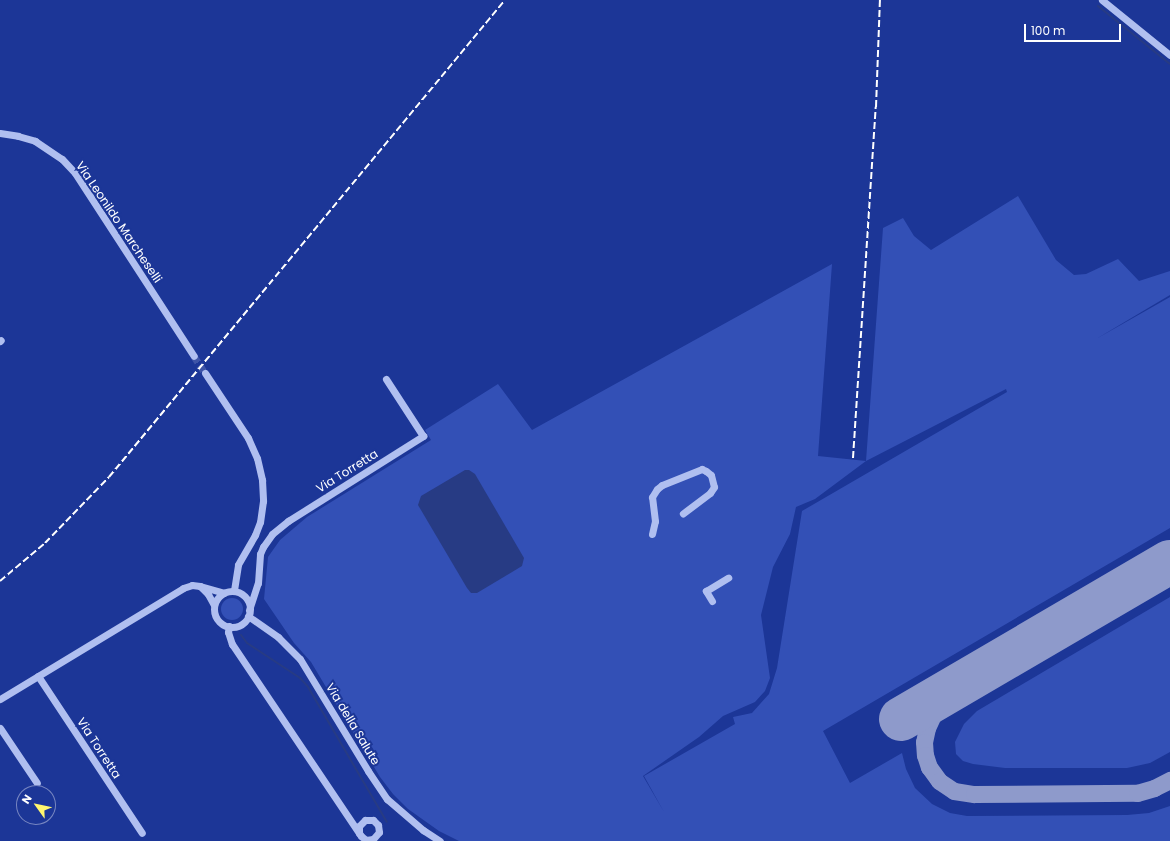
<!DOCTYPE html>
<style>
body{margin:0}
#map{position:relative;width:1170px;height:841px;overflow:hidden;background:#1c3697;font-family:Poppins,sans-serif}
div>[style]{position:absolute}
.green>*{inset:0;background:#3350b6}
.round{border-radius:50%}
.water>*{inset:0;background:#273b84}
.stream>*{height:2px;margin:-1px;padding:0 1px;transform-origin:1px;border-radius:1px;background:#273b84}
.taxiway>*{height:17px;margin:-8.5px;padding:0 8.5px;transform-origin:8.5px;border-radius:8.5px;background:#8e9acb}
.runway>*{height:44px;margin:-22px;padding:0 22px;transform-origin:22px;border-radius:22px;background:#8e9acb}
.minor-tunnel>*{height:7px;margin-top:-3.5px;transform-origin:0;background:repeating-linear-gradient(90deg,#3e54a7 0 7px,transparent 0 10.5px)}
.minor>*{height:7px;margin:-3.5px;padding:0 3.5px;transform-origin:3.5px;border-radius:3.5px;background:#b0bff0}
.minor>.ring{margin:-3.5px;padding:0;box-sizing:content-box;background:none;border:7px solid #b0bff0;border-radius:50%}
.rail>*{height:2px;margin-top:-1px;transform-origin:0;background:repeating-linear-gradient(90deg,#fff 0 7px,transparent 0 10px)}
span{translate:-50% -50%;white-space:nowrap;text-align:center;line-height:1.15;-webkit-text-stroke:4px #1c3697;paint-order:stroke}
.street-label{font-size:12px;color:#fff}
.north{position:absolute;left:16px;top:785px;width:40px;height:40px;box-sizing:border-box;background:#1c3697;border:1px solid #7786c1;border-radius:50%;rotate:303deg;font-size:11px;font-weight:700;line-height:16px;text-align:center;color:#fff}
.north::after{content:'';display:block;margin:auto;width:14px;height:18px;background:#fff66f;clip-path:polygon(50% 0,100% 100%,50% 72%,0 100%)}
.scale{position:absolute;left:1024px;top:24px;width:97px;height:18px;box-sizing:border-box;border:2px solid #fff;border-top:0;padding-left:5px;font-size:12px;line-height:14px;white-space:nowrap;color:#fff;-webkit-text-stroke:3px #1c3697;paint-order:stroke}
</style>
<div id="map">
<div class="green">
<div style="clip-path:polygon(evenodd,1018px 196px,1056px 260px,1074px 275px,1086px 274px,1118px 259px,1139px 281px,1170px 271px,1170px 295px,1096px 339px,1170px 297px,1170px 528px,823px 731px,850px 783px,902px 753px,906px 769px,915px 788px,932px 804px,950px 813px,967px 816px,1127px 815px,1149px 813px,1170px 806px,1170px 841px,459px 841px,439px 831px,408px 809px,393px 794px,380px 777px,311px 662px,294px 643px,264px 599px,268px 557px,280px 540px,307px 517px,431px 440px,425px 430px,498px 384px,532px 430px,832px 264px,818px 456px,866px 461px,883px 228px,903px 218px,914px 236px,931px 250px,1018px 196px,1006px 389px,1007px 392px,802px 511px,777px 668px,769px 694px,752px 713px,733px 717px,735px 724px,644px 776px,664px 812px,643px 776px,699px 737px,723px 716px,755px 702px,765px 691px,770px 678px,761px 615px,773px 567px,790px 534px,796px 507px,815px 499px,866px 461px,1006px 389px)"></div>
<div style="clip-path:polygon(1170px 597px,1170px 752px,1150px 763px,1127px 768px,1005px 768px,973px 764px,963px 761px,956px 754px,955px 742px,964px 724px,977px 711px)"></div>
<div class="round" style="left:221px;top:598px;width:22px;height:22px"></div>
</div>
<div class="water">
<div style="clip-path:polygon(465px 470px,469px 470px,475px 474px,524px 558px,522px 566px,477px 593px,471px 593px,467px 588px,418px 505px,421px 496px)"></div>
</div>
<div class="stream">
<div style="left:1098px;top:6px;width:92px;rotate:38.9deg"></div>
<div style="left:241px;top:635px;width:10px;rotate:53deg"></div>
<div style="left:247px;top:643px;width:64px;rotate:33.4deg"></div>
<div style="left:300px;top:678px;width:12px;rotate:48deg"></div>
<div style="left:308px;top:687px;width:156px;rotate:59.7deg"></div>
</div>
<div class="taxiway">
<div style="left:959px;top:685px;width:15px;rotate:138deg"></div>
<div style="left:948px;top:695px;width:23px;rotate:128deg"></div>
<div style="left:934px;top:713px;width:17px;rotate:115deg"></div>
<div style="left:927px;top:728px;width:14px;rotate:102deg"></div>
<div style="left:924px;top:742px;width:13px;rotate:86deg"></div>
<div style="left:925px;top:755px;width:13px;rotate:72deg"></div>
<div style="left:929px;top:767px;width:17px;rotate:54deg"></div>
<div style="left:939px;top:781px;width:18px;rotate:34deg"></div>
<div style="left:954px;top:791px;width:20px;rotate:9deg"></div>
<div style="left:974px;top:794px;width:163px;rotate:-0.4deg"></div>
<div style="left:1137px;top:793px;width:18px;rotate:-16deg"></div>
<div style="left:1154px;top:788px;width:18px;rotate:-27deg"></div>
</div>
<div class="runway">
<div style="left:901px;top:719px;width:311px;rotate:-30.3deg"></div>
</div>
<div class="minor-tunnel">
<div style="left:194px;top:356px;width:20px;rotate:57deg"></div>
</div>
<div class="minor">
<div style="left:1102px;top:0;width:87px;rotate:39deg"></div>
<div style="left:0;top:133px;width:18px;rotate:9deg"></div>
<div style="left:18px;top:136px;width:18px;rotate:16deg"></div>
<div style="left:35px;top:141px;width:32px;rotate:34deg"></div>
<div style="left:62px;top:159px;width:19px;rotate:47deg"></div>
<div style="left:75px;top:173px;width:218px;rotate:57deg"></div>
<div style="left:0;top:341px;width:1px;rotate:-45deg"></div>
<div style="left:205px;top:373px;width:78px;rotate:56.5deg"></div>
<div style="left:248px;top:438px;width:22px;rotate:66deg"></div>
<div style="left:257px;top:458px;width:23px;rotate:77deg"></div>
<div style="left:262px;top:480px;width:21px;rotate:87deg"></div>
<div style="left:263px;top:501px;width:21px;rotate:98deg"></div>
<div style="left:260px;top:522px;width:14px;rotate:111deg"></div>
<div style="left:255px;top:535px;width:34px;rotate:120deg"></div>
<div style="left:238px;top:565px;width:26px;rotate:99deg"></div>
<div style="left:652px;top:534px;width:13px;rotate:-77deg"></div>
<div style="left:655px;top:521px;width:24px;rotate:-97deg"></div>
<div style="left:652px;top:497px;width:9px;rotate:-58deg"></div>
<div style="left:657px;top:489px;width:6px;rotate:-39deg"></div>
<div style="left:662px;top:485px;width:43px;rotate:-21.8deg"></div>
<div style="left:702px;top:469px;width:4px;rotate:27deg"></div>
<div style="left:706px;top:471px;width:6px;rotate:39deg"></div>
<div style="left:711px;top:475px;width:12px;rotate:76deg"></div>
<div style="left:714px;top:487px;width:7px;rotate:124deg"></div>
<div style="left:710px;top:493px;width:34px;rotate:143deg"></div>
<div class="ring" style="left:214px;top:591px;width:29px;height:29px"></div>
<div style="left:712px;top:601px;width:12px;rotate:-121deg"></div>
<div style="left:706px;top:591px;width:26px;rotate:-31deg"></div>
<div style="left:214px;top:605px;width:13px;rotate:-119deg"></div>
<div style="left:208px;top:594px;width:11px;rotate:-135deg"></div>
<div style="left:200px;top:586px;width:25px;rotate:16deg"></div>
<div style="left:249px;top:610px;width:28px;rotate:-72deg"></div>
<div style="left:258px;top:583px;width:29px;rotate:-86deg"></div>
<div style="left:260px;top:554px;width:8px;rotate:-67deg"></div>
<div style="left:263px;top:547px;width:16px;rotate:-55deg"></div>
<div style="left:272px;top:534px;width:21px;rotate:-39deg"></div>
<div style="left:288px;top:521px;width:160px;rotate:-32.2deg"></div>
<div style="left:423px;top:436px;width:68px;rotate:-123deg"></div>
<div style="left:248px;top:616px;width:37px;rotate:35deg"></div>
<div style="left:278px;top:637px;width:31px;rotate:45deg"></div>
<div style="left:300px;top:659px;width:131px;rotate:58.7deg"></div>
<div style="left:368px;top:771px;width:34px;rotate:56deg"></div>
<div style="left:387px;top:799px;width:48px;rotate:40.7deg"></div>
<div style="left:423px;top:830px;width:20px;rotate:33deg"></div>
<div style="left:229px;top:626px;width:6px;rotate:99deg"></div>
<div style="left:228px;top:632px;width:13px;rotate:72deg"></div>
<div style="left:232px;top:644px;width:231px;rotate:56.1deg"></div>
<div style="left:361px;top:836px;width:6px;rotate:39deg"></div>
<div style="left:366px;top:840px;width:7px;rotate:-8deg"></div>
<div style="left:373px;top:839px;width:9px;rotate:-49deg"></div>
<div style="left:379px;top:832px;width:7px;rotate:-98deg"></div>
<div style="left:378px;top:825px;width:7px;rotate:-135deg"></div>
<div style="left:373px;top:820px;width:8px;rotate:180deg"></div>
<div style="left:365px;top:820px;width:8px;rotate:135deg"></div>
<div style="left:359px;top:826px;width:7px;rotate:90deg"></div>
<div style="left:38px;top:676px;width:188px;rotate:56.5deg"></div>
<div style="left:0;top:699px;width:214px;rotate:-31.2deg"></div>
<div style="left:183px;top:588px;width:9px;rotate:-18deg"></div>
<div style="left:192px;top:585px;width:8px;rotate:7deg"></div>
<div style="left:0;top:728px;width:66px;rotate:56.1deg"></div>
</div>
<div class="rail">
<div style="left:853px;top:458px;width:352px;rotate:-86.3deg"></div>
<div style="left:876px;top:107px;width:107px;rotate:-87.9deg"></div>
<div style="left:0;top:581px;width:59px;rotate:-40.2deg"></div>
<div style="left:45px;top:543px;width:92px;rotate:-45.9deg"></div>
<div style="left:109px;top:477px;width:620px;rotate:-50.3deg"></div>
</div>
<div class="street-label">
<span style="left:119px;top:222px;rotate:56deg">Via Leonildo Marcheselli</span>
<span style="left:347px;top:471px;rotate:-32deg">Via Torretta</span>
<span style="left:353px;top:724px;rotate:59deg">Via della Salute</span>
<span style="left:99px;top:748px;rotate:57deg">Via Torretta</span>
</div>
<div class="north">N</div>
<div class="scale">100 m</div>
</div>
